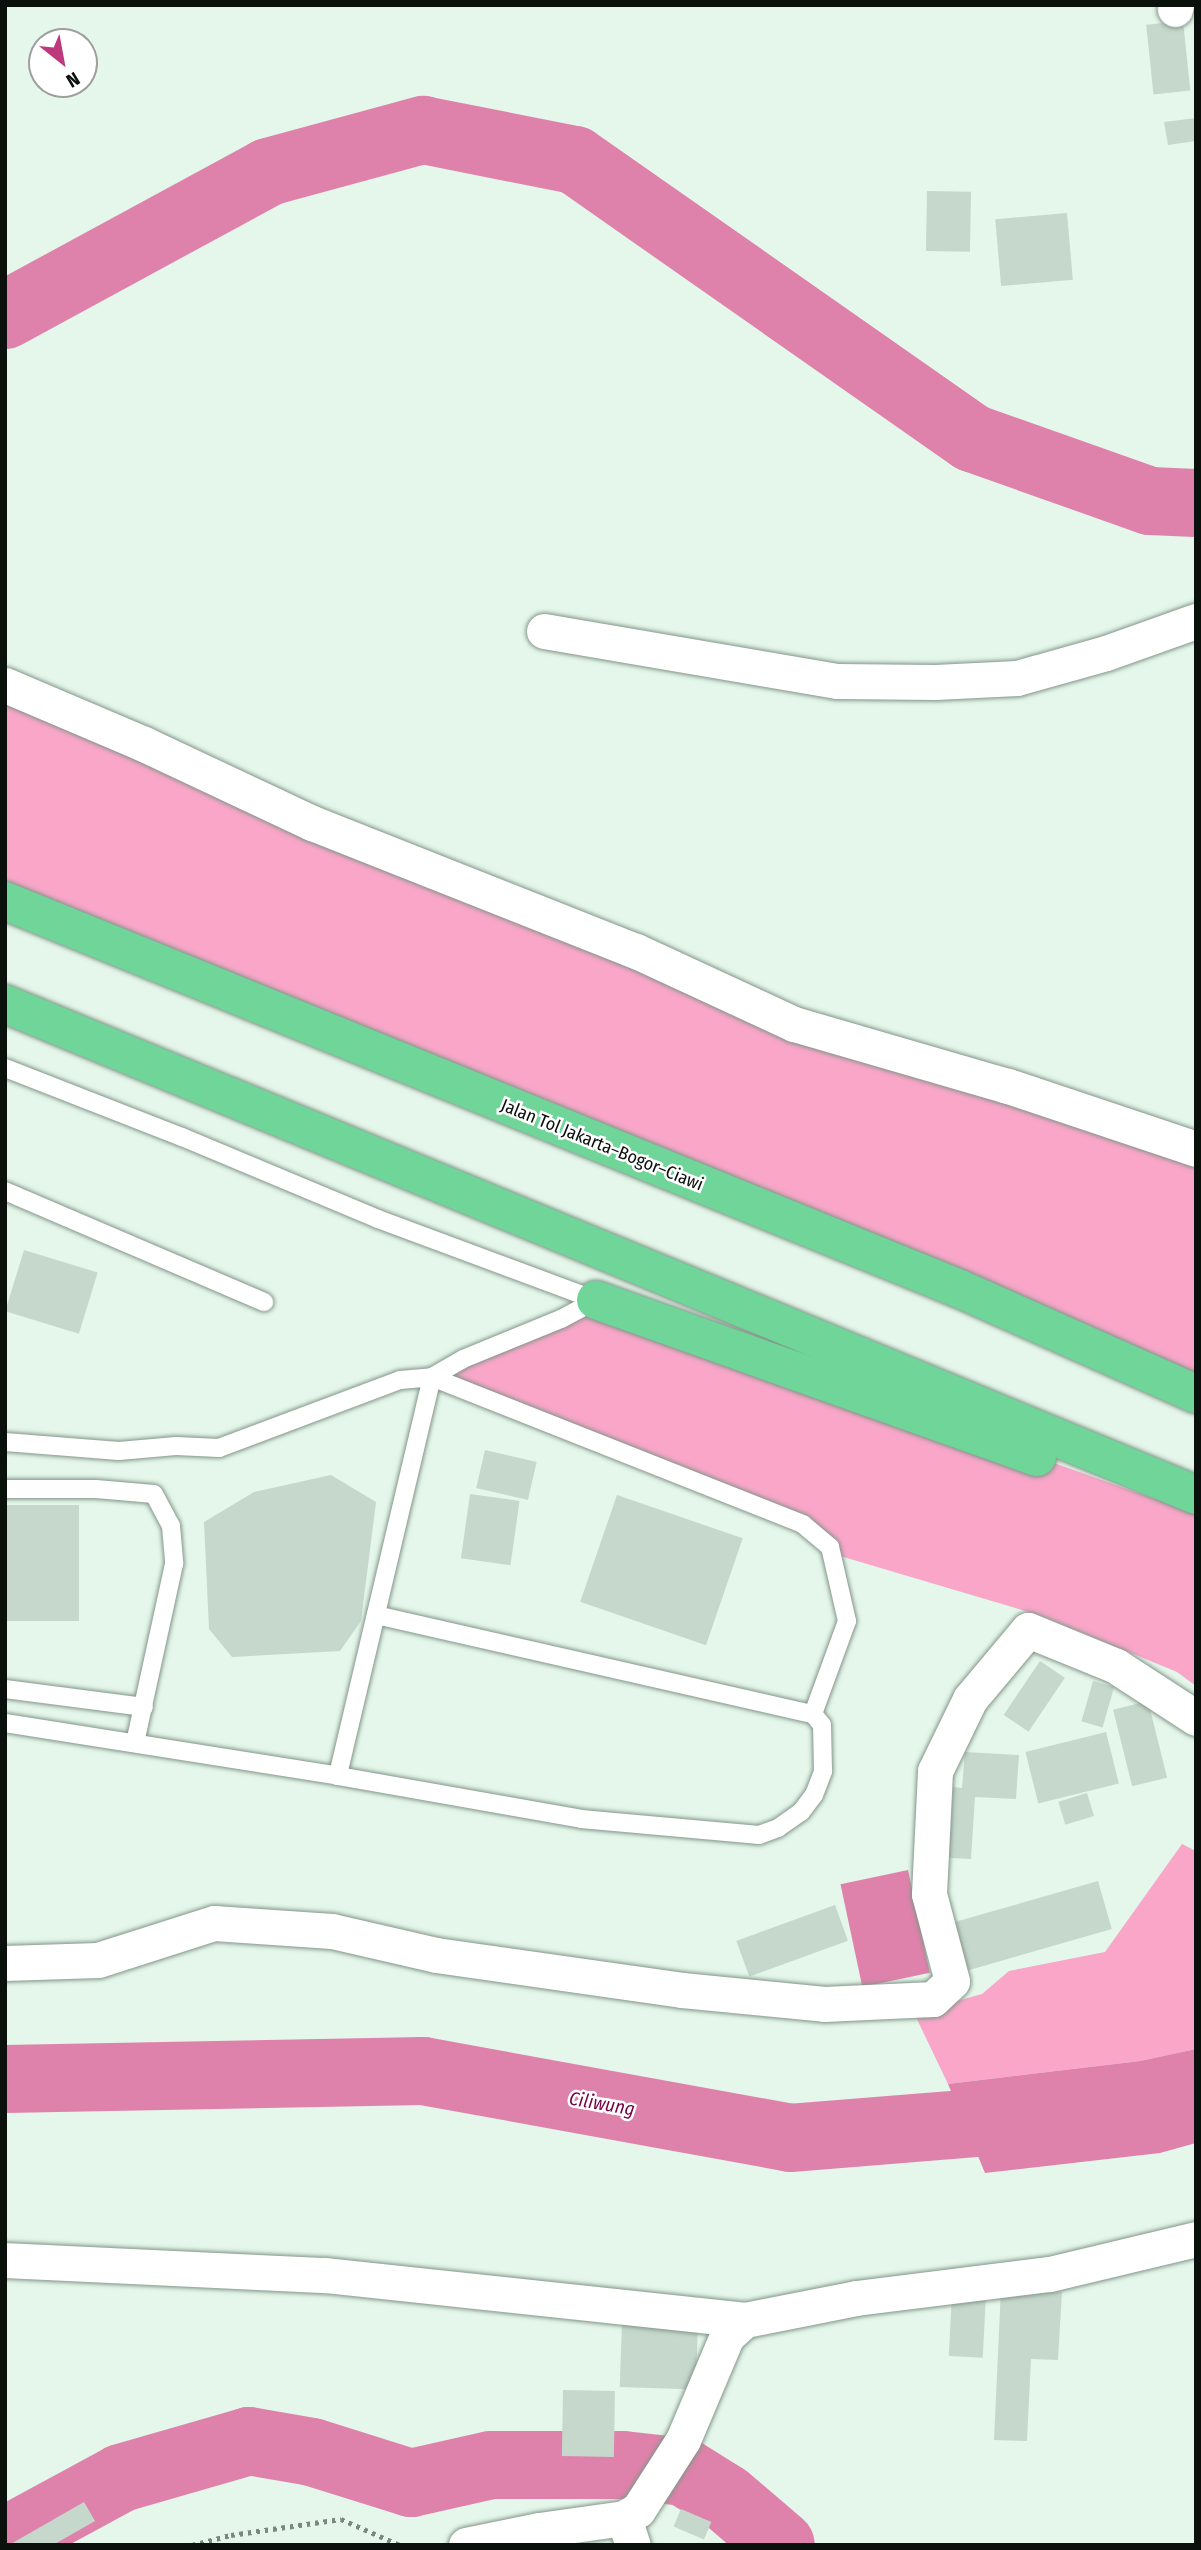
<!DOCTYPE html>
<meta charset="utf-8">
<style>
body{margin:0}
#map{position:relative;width:1201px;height:2550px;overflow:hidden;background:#e4f7ea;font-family:"Fira Sans Condensed",sans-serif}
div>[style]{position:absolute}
.green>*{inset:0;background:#f9a6c9}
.water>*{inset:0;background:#df82ab;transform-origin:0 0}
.river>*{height:68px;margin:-34px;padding:0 34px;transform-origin:34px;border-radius:34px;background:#df82ab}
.building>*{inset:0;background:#c5d8cb;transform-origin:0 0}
.path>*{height:4.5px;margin-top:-2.25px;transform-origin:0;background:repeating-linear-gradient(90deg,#7b887f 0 3.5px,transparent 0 8.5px)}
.roads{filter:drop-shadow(0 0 2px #839589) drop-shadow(0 0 2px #839589)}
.lane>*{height:18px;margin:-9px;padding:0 9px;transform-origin:9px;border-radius:9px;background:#fff}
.street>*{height:35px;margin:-17.5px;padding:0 17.5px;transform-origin:17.5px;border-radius:17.5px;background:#fff}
.highway>*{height:38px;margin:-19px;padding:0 19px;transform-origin:19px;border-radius:19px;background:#6fd598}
span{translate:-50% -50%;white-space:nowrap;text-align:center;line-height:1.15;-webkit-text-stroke:5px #fff;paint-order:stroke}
.street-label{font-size:18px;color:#0a100c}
.water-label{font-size:19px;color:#760047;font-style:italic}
.frame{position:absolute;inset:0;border:7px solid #0a100c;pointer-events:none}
.north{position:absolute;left:28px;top:28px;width:70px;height:70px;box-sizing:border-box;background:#fff;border:2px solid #9d9f9e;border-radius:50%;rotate:149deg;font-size:19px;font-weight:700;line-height:28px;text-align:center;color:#0a100c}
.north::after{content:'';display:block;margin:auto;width:24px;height:32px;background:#bd387d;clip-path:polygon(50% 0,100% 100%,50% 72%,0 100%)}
</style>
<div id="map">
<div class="green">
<div style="clip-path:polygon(5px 687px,794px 1024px,1196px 1146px,1196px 1396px,5px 901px)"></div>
<div style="clip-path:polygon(596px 1300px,1155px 1499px,1196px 1507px,1196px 1686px,1177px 1672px,1039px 1615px,830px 1553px,820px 1536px,432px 1377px)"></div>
<div style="clip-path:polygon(1182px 1844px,1196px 1851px,1196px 2049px,1140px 2061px,948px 2084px,914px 2013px,982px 1994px,1009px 1971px,1105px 1952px)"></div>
</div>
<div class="water">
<div style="left:908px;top:1870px;width:105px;height:69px;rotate:78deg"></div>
<div style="clip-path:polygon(1196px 2049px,1196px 2143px,1160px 2153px,985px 2173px,948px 2084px,1140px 2061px)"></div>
</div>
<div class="river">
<div style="left:5px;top:315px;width:299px;rotate:-28.5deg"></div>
<div style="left:268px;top:172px;width:161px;rotate:-15.2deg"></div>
<div style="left:423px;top:130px;width:155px;rotate:11.2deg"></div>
<div style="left:575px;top:160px;width:485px;rotate:35deg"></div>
<div style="left:972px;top:438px;width:189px;rotate:19.5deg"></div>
<div style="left:1150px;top:501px;width:46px;rotate:2.5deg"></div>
<div style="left:5px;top:2079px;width:418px;rotate:-1.1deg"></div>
<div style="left:423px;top:2071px;width:373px;rotate:10.3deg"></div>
<div style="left:790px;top:2138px;width:213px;rotate:-4.6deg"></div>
<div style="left:1002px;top:2121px;width:197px;rotate:-9.9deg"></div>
<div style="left:5px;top:2541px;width:132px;rotate:-28.5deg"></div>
<div style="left:121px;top:2478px;width:133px;rotate:-16.1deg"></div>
<div style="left:249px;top:2441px;width:64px;rotate:9.9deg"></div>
<div style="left:312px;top:2452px;width:104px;rotate:17.4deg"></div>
<div style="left:411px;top:2483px;width:82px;rotate:-12.7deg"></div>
<div style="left:491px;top:2465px;width:132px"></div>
<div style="left:623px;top:2465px;width:61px;rotate:6.5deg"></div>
<div style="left:684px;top:2472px;width:49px;rotate:31.8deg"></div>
<div style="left:726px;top:2498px;width:72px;rotate:40.5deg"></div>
</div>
<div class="building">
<div style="left:1183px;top:21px;width:70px;height:37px;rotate:84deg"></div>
<div style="clip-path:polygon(1196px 118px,1196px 141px,1168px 145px,1164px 122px)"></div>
<div style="left:927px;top:191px;width:44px;height:60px;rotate:1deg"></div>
<div style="left:1067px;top:213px;width:67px;height:72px;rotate:85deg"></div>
<div style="left:24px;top:1250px;width:77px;height:64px;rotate:17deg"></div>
<div style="left:485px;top:1450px;width:53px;height:39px;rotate:13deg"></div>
<div style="clip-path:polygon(331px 1475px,376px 1502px,361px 1621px,340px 1651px,232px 1657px,209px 1629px,204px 1522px,254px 1492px)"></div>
<div style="left:470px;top:1494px;width:50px;height:65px;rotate:8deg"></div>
<div style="left:617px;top:1495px;width:133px;height:113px;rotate:19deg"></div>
<div style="left:5px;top:1505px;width:74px;height:116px"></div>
<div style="left:1040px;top:1661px;width:30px;height:65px;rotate:34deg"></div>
<div style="left:1093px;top:1681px;width:22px;height:42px;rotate:16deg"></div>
<div style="left:1148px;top:1701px;width:79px;height:36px;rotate:76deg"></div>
<div style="left:1106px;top:1732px;width:53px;height:83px;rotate:76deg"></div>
<div style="clip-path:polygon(965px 1752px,1019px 1755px,1016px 1799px,975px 1797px,971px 1859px,949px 1858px,953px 1787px,962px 1788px)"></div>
<div style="left:1087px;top:1793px;width:24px;height:30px;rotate:73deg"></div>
<div style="left:1098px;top:1881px;width:50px;height:149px;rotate:74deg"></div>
<div style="left:835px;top:1905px;width:38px;height:105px;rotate:70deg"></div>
<div style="clip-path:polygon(1001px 2289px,1062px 2292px,1058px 2360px,1031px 2359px,1027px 2441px,994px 2440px)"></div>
<div style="left:952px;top:2294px;width:34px;height:62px;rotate:3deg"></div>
<div style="left:622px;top:2322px;width:76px;height:65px;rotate:2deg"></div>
<div style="left:563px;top:2390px;width:52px;height:66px;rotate:1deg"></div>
<div style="clip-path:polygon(84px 2502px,95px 2521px,53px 2545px,9px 2545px)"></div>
<div style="left:681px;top:2509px;width:33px;height:19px;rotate:23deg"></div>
</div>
<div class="path">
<div style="left:192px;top:2545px;width:40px;rotate:-14.4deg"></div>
<div style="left:231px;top:2535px;width:111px;rotate:-8.3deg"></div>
<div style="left:341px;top:2519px;width:64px;rotate:23.8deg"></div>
</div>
<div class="roads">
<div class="lane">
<div style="left:5px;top:1068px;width:190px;rotate:21.3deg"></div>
<div style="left:182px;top:1137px;width:212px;rotate:22.7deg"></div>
<div style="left:378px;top:1219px;width:233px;rotate:20.4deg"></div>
<div style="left:5px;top:1191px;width:282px;rotate:23.2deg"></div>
<div style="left:5px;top:1442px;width:114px;rotate:4.5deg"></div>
<div style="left:119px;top:1451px;width:57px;rotate:-5deg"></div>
<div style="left:176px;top:1446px;width:43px;rotate:2.7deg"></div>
<div style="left:219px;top:1448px;width:193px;rotate:-20.6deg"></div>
<div style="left:400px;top:1380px;width:32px;rotate:-5deg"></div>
<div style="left:432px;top:1377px;width:36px;rotate:-30deg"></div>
<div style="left:463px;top:1359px;width:106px;rotate:-22.2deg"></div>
<div style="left:561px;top:1319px;width:40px;rotate:-28deg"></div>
<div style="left:5px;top:1489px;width:91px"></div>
<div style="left:96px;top:1489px;width:58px;rotate:4.9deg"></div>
<div style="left:154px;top:1494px;width:36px;rotate:62deg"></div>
<div style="left:171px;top:1526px;width:38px;rotate:85deg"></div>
<div style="left:174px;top:1564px;width:183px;rotate:102.3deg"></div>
<div style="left:376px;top:1615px;width:448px;rotate:12.8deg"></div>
<div style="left:5px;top:1689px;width:140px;rotate:7.4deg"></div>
<div style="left:5px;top:1723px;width:337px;rotate:9deg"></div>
<div style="left:338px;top:1776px;width:247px;rotate:10deg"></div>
<div style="left:581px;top:1819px;width:179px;rotate:5.1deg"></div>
<div style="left:759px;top:1835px;width:20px;rotate:-20deg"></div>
<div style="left:778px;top:1828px;width:28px;rotate:-35deg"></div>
<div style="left:801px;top:1812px;width:21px;rotate:-53deg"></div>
<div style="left:814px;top:1795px;width:26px;rotate:-69deg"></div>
<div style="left:823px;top:1771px;width:46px;rotate:-91.2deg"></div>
<div style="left:822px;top:1725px;width:14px;rotate:-129deg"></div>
<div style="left:813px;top:1714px;width:99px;rotate:-69.9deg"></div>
<div style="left:847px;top:1621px;width:76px;rotate:-102.9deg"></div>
<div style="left:830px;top:1547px;width:35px;rotate:-140deg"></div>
<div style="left:803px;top:1524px;width:399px;rotate:-158.4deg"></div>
<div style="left:432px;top:1377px;width:410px;rotate:103.3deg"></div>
</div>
<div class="street">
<div style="left:1175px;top:9px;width:4px;rotate:-76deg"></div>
<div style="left:544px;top:631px;width:297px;rotate:9.7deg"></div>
<div style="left:837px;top:681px;width:98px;rotate:0.6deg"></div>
<div style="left:935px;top:682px;width:82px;rotate:-2.8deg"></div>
<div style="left:1017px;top:678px;width:92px;rotate:-15.7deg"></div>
<div style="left:1106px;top:653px;width:96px;rotate:-19.6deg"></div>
<div style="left:5px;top:685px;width:151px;rotate:23deg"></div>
<div style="left:144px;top:744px;width:186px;rotate:25.2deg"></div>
<div style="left:312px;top:823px;width:348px;rotate:21.6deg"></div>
<div style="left:636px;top:951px;width:174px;rotate:24.8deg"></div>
<div style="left:794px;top:1024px;width:223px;rotate:16.2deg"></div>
<div style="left:1008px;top:1086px;width:198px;rotate:18.5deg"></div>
<div style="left:5px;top:1963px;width:93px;rotate:-1.8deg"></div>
<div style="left:98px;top:1960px;width:122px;rotate:-17.7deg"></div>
<div style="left:214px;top:1923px;width:118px;rotate:3.9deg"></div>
<div style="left:332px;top:1931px;width:107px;rotate:13deg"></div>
<div style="left:436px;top:1955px;width:248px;rotate:8.1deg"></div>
<div style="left:682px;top:1990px;width:143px;rotate:5.6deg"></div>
<div style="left:824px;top:2004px;width:109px;rotate:-2.6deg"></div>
<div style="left:933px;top:1999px;width:26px;rotate:-43deg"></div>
<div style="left:952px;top:1981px;width:90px;rotate:-104.8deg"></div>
<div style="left:929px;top:1894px;width:123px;rotate:-87.2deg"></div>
<div style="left:935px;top:1771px;width:80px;rotate:-64.1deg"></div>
<div style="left:970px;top:1699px;width:90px;rotate:-50deg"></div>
<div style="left:1028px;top:1630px;width:95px;rotate:22.2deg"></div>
<div style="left:1116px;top:1666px;width:95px;rotate:33deg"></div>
<div style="left:5px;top:2260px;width:320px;rotate:2.7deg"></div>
<div style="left:325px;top:2275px;width:422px;rotate:6.1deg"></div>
<div style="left:624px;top:2518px;width:28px;rotate:72deg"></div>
<div style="left:466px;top:2545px;width:75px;rotate:-11.6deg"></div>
<div style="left:539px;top:2530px;width:86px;rotate:-8deg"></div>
<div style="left:624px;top:2518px;width:16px;rotate:-30deg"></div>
<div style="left:638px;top:2510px;width:83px;rotate:-57.3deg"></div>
<div style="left:683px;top:2440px;width:113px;rotate:-67.1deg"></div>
<div style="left:727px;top:2336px;width:24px;rotate:-42deg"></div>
<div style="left:745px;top:2320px;width:113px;rotate:-11.2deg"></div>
<div style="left:856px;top:2298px;width:195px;rotate:-7.1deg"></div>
<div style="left:1050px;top:2274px;width:150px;rotate:-13.5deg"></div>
</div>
<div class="highway">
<div style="left:5px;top:901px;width:1031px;rotate:22.11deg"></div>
<div style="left:960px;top:1289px;width:258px;rotate:24deg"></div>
<div style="left:5px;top:1004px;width:1288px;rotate:22.4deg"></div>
<div style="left:596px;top:1300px;width:468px;rotate:19.6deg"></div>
</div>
</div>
<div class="street-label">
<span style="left:602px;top:1145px;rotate:22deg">Jalan Tol Jakarta–Bogor–Ciawi</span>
</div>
<div class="water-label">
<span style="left:602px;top:2104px;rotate:10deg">Ciliwung</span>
</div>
<div class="frame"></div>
<div class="north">N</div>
</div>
